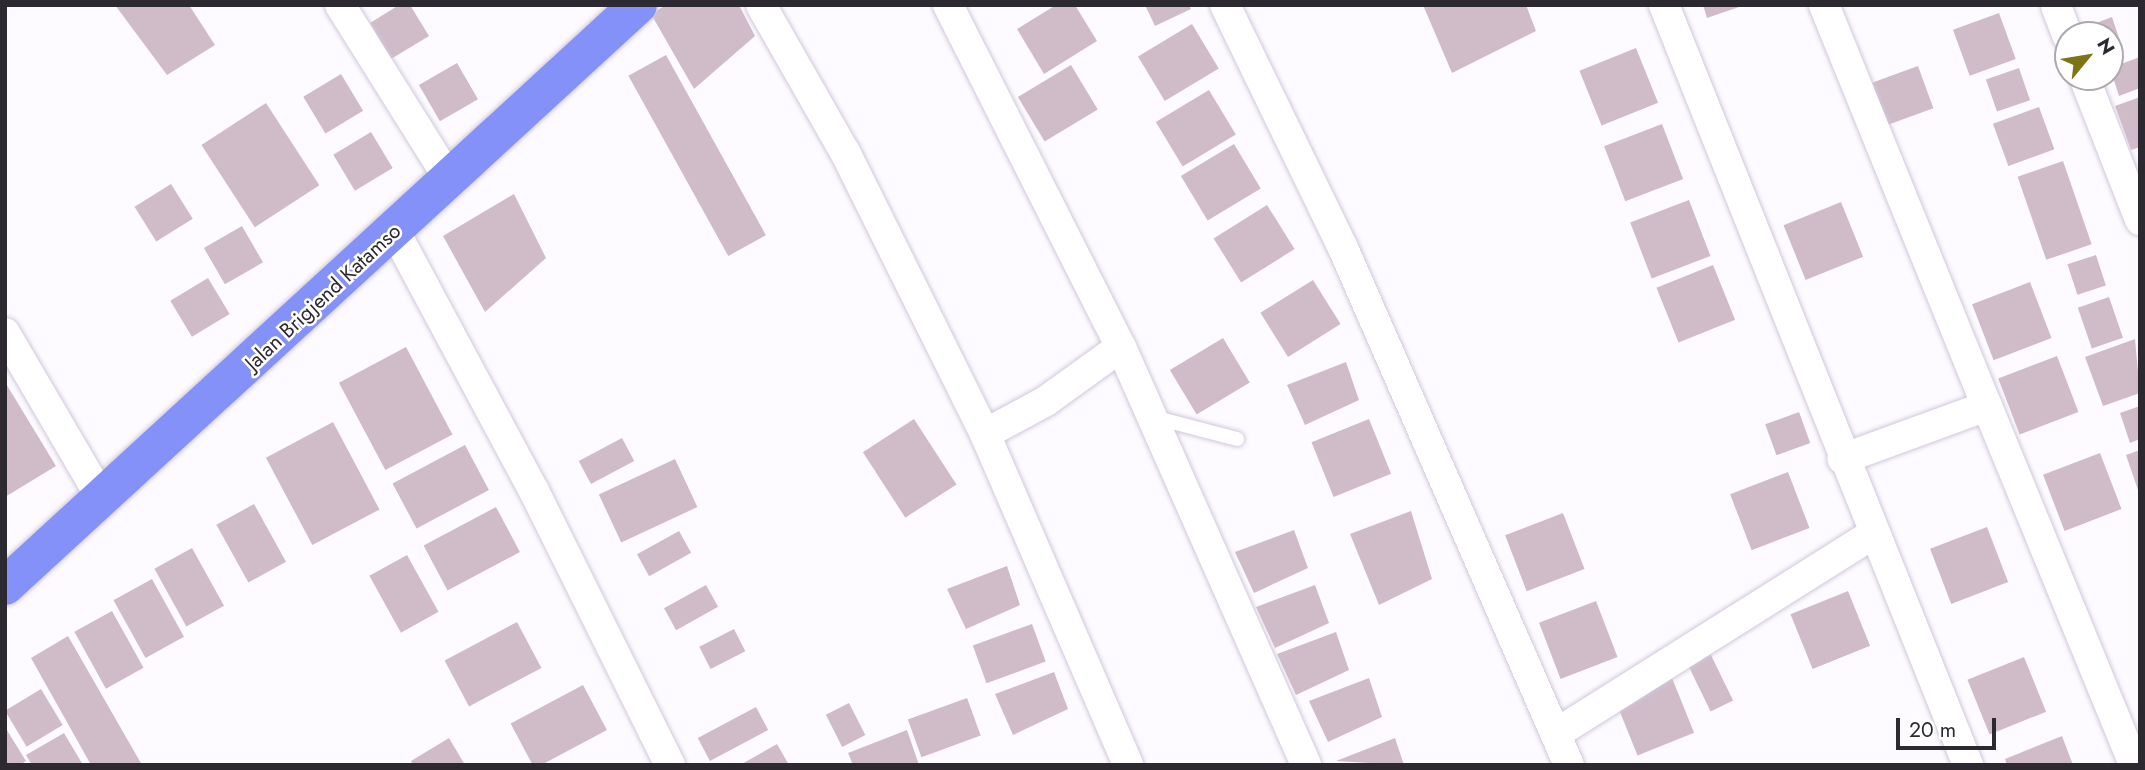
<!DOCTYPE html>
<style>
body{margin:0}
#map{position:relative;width:2145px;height:770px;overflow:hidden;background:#fdfbff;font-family:Jost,sans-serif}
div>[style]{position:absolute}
.building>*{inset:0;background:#d0bcc9;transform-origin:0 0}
.roads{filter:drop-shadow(0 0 2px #d1c7db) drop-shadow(0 0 2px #d1c7db)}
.lane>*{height:14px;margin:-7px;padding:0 7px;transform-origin:7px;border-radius:7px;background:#fff}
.street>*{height:30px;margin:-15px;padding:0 15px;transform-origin:15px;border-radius:15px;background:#fff}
.highway>*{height:38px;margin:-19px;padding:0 19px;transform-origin:19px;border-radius:19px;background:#8491f9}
span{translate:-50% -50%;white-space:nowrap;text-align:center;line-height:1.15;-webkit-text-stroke:5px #fff;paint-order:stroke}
.street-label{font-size:21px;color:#2c2930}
.frame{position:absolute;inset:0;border:7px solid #2c2930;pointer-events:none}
.north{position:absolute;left:2054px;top:21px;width:70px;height:70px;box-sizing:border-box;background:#fff;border:2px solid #aba9ac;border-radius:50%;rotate:60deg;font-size:19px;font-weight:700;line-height:28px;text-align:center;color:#2c2930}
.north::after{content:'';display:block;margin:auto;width:24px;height:32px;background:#7d7417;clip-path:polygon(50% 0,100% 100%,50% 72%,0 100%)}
.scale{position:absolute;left:1896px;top:718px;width:100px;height:32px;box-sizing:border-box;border:4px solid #2c2930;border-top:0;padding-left:9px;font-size:21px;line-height:24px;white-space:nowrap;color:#2c2930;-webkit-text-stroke:5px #fff;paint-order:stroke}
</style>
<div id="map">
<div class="building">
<div style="clip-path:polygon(115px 5px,189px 5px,215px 45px,167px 75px)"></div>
<div style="clip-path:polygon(399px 5px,410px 5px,429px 36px,391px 59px,370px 23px)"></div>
<div style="clip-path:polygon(666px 5px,739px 5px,755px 36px,694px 89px,651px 14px)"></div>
<div style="clip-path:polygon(1056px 5px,1075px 5px,1097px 41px,1044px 74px,1017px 29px)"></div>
<div style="clip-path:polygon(1145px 5px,1189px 5px,1191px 9px,1155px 26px)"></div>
<div style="clip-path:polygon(1423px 5px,1526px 5px,1536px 31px,1452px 73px)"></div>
<div style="clip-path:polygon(1703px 5px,1742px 5px,1742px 6px,1707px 18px)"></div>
<div style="left:1999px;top:13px;width:49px;height:49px;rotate:70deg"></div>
<div style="clip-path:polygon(2112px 17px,2123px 50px,2110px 55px,2110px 35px,2091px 35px,2088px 26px)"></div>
<div style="left:1192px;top:24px;width:52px;height:63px;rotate:59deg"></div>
<div style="left:1636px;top:48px;width:59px;height:61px;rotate:68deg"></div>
<div style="left:666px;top:55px;width:206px;height:43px;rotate:61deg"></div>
<div style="clip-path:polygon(2140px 57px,2140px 88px,2119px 96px,2110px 68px)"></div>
<div style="left:457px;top:63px;width:42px;height:44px;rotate:60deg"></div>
<div style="left:1071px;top:65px;width:52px;height:62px;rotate:59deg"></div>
<div style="left:1918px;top:66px;width:45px;height:49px;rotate:70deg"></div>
<div style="left:2019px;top:68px;width:34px;height:35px;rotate:71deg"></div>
<div style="left:341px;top:74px;width:43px;height:44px;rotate:59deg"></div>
<div style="left:1209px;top:90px;width:52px;height:62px;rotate:59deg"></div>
<div style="clip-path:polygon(2140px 97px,2140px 147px,2131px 150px,2115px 106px)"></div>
<div style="left:266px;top:103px;width:98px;height:77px;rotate:57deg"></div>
<div style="left:2039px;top:107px;width:45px;height:49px;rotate:70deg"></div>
<div style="left:1662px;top:124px;width:59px;height:62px;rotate:69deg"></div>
<div style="left:371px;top:132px;width:42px;height:44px;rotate:59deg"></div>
<div style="left:1234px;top:144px;width:52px;height:62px;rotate:59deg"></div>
<div style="left:2063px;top:161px;width:88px;height:48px;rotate:71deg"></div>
<div style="left:171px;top:184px;width:41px;height:43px;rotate:58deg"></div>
<div style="clip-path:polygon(514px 194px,546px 258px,485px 312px,443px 236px)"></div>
<div style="left:1689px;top:200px;width:60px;height:63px;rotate:69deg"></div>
<div style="left:1841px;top:202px;width:59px;height:62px;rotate:68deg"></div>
<div style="left:1267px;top:205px;width:52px;height:63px;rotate:58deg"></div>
<div style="left:242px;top:226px;width:42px;height:44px;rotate:60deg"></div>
<div style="left:2096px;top:255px;width:32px;height:30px;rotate:72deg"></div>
<div style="left:1713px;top:265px;width:59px;height:61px;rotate:68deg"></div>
<div style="left:208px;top:278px;width:42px;height:44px;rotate:59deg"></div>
<div style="left:1313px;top:280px;width:52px;height:62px;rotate:58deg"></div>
<div style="left:2030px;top:282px;width:60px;height:62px;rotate:69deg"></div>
<div style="left:2109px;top:297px;width:43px;height:33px;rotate:71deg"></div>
<div style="left:1223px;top:338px;width:52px;height:62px;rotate:59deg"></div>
<div style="clip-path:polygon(2135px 339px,2140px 393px,2103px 406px,2085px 357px)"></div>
<div style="left:406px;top:347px;width:99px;height:76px;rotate:62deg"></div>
<div style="left:2057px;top:356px;width:60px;height:63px;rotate:69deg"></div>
<div style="clip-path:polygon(1346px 362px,1359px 400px,1305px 425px,1287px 385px)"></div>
<div style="clip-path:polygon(5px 382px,56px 466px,5px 497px)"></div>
<div style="clip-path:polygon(2140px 406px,2140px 439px,2130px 443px,2120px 413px)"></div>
<div style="left:1799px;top:412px;width:33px;height:36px;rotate:70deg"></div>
<div style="left:914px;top:419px;width:78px;height:61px;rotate:57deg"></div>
<div style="left:1369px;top:419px;width:59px;height:62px;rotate:68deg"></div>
<div style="left:333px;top:422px;width:99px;height:76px;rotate:62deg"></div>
<div style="left:622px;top:438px;width:26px;height:49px;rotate:62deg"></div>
<div style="left:465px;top:445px;width:51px;height:82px;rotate:62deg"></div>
<div style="clip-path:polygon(2140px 450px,2140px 493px,2139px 493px,2126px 455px)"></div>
<div style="left:2100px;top:453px;width:60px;height:61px;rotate:69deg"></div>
<div style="left:675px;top:459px;width:53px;height:84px;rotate:65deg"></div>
<div style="left:1788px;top:472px;width:60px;height:62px;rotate:69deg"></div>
<div style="left:254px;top:504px;width:66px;height:43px;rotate:61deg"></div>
<div style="left:496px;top:507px;width:51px;height:82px;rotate:62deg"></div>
<div style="clip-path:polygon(1411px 511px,1432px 579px,1379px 605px,1350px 534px)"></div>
<div style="left:1563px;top:513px;width:60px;height:62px;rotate:69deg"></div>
<div style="left:1987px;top:527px;width:59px;height:61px;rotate:69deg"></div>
<div style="clip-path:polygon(1294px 530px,1308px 568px,1254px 593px,1235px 552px)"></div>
<div style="left:679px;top:531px;width:25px;height:48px;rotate:61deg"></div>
<div style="left:192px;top:548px;width:66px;height:43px;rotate:61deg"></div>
<div style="left:407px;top:555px;width:65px;height:43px;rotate:61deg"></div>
<div style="clip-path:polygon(1007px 566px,1020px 605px,966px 629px,947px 589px)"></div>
<div style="left:152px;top:579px;width:66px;height:44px;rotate:61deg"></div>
<div style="left:706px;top:585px;width:25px;height:48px;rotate:61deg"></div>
<div style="clip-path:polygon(1315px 585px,1329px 623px,1275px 648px,1256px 607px)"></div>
<div style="left:1848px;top:591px;width:59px;height:62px;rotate:68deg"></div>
<div style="left:1596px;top:601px;width:60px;height:61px;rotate:69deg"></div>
<div style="left:112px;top:611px;width:65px;height:43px;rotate:61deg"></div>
<div style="left:517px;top:622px;width:52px;height:82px;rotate:62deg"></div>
<div style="left:1032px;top:624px;width:40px;height:63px;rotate:70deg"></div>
<div style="left:734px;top:629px;width:25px;height:39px;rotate:63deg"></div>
<div style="clip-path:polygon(1336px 632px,1349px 670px,1296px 695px,1277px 654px)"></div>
<div style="clip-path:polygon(68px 636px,142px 765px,91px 765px,31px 658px)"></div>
<div style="left:1709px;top:651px;width:55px;height:25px;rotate:64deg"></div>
<div style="left:2024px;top:657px;width:59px;height:61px;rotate:68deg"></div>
<div style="clip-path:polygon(1054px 672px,1068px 709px,1013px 735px,995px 694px)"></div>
<div style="clip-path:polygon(1369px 678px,1382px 717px,1328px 742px,1309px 701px)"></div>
<div style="left:1672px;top:678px;width:59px;height:61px;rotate:68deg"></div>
<div style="left:583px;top:685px;width:51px;height:82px;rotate:62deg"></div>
<div style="left:41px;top:689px;width:42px;height:42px;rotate:59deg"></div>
<div style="left:967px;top:698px;width:40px;height:63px;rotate:70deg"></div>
<div style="left:849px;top:703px;width:36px;height:26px;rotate:63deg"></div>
<div style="left:756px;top:707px;width:26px;height:66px;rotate:62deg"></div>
<div style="clip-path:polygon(5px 727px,26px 761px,20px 765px,5px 765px)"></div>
<div style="clip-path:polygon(907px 730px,919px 765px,853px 765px,848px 753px)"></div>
<div style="clip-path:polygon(64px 733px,83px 765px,32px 765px,26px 755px)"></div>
<div style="clip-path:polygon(2062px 736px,2073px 765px,2007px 765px,2005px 759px)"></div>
<div style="clip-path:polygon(449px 738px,465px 765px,413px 765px,411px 761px)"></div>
<div style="clip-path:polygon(1395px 738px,1404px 765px,1336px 761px)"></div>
<div style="clip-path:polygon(777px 744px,789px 765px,740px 765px)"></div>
</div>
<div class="roads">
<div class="lane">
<div style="left:1153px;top:417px;width:87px;rotate:14.7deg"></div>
</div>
<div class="street">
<div style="left:340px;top:5px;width:205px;rotate:57.9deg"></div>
<div style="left:761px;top:5px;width:169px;rotate:60.3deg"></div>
<div style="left:845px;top:152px;width:315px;rotate:63.6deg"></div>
<div style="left:985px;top:434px;width:361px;rotate:66.6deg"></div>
<div style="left:948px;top:5px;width:383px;rotate:63.2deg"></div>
<div style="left:1121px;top:347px;width:457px;rotate:66.1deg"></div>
<div style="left:1225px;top:5px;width:270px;rotate:64.1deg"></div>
<div style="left:1343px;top:248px;width:564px;rotate:66.39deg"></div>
<div style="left:1664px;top:5px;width:819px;rotate:68.2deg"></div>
<div style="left:1824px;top:5px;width:433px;rotate:67.9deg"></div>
<div style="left:1987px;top:406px;width:154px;rotate:159.9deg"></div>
<div style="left:2056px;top:6px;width:33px;rotate:69deg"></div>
<div style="left:2084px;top:77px;width:154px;rotate:68.6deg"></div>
<div style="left:394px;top:230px;width:296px;rotate:61.8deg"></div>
<div style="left:534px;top:491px;width:306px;rotate:63.6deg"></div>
<div style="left:5px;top:333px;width:194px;rotate:59.7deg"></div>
<div style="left:1987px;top:406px;width:388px;rotate:67.7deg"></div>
<div style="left:985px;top:434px;width:69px;rotate:-28.4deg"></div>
<div style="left:1046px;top:401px;width:92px;rotate:-35.8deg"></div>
<div style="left:1557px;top:733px;width:372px;rotate:-32.2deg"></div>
</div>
<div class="highway">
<div style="left:5px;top:586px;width:859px;rotate:-42.55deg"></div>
</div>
</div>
<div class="street-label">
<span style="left:323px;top:297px;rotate:-43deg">Jalan Brigjend Katamso</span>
</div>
<div class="frame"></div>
<div class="north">N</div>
<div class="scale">20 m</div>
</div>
